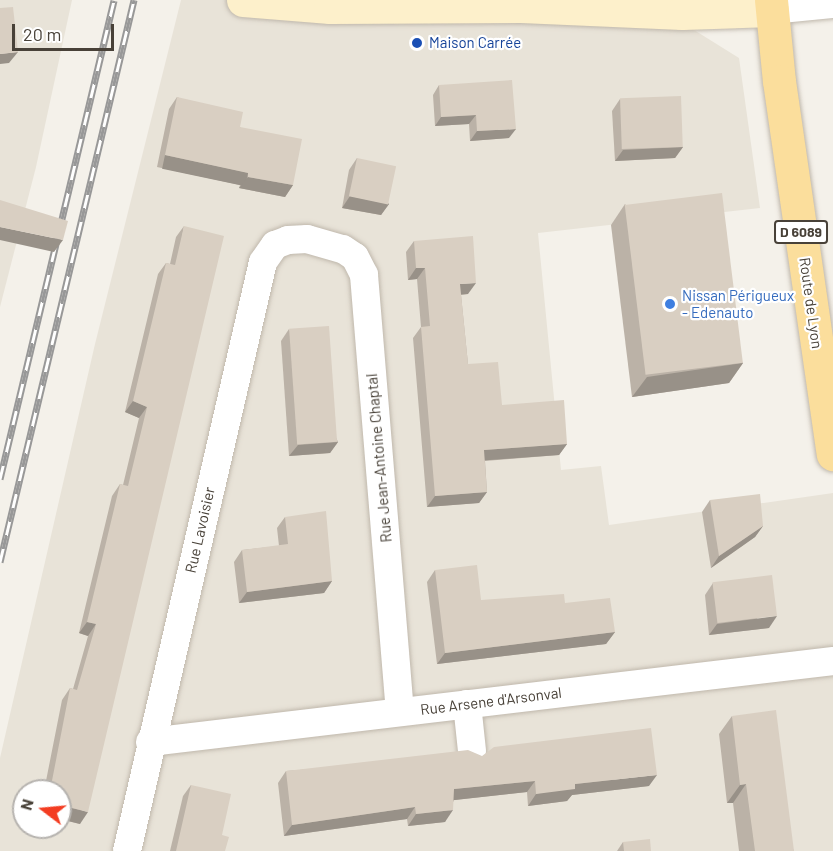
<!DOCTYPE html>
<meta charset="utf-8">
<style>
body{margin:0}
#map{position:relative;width:833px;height:851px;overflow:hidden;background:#f4f1ea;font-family:Barlow,sans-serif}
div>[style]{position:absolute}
.residential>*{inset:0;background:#e8e3d8}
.roads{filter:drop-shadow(0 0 2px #c0b8ac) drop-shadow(0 0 2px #c0b8ac)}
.street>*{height:28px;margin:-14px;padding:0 14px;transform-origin:14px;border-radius:14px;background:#fff}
.secondary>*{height:33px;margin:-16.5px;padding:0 16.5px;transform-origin:16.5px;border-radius:16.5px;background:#fdf0cb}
.primary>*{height:33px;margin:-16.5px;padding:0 16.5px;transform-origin:16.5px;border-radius:16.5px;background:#fbde9c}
.rail>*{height:7px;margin-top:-3.5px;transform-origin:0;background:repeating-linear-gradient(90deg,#fff 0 14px,#989898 0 28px);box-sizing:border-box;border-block:2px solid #989898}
.wall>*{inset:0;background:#bbb2a7}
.shaded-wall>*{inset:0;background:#989188;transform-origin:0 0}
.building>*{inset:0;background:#d9cfc2;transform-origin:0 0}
.dots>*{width:16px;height:16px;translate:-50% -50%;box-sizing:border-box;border:3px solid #fff;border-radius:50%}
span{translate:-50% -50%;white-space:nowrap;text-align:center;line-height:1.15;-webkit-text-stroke:4.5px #fff;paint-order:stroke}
.shield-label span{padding:2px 4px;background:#fff;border:2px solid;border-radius:4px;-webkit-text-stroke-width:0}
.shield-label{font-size:14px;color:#484138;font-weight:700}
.transit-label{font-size:15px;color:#164399}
.left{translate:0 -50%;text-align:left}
.shop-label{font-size:15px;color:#366cbe}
.street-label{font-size:15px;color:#484138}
.north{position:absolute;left:12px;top:779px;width:60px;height:60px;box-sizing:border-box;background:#fff;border:2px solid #b6b3af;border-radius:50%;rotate:286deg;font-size:16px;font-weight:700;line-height:24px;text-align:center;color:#484138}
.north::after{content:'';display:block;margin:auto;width:21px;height:27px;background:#f33d22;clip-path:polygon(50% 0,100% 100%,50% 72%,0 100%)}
.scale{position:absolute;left:12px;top:24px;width:102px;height:27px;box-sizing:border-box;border:3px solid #484138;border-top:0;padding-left:8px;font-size:18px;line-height:21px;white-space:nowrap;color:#484138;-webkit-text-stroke:4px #fff;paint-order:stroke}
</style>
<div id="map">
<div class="residential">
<div style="clip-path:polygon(0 0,72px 0,36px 167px,0 307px)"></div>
<div style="clip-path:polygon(evenodd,181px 0,646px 0,739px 58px,760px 208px,538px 233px,561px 470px,601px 466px,609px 525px,833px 493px,833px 851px,0 851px,0 758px,95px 344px,181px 0,24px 791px,60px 791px,60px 827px,24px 827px,24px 791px)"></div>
</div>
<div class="roads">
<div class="street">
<div style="left:772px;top:10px;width:61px;rotate:-5.6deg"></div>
<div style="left:467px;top:704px;width:47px;rotate:83.9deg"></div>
<div style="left:150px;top:742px;width:688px;rotate:-6.76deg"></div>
<div style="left:127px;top:851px;width:604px;rotate:-77deg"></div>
<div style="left:263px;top:262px;width:21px;rotate:-55deg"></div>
<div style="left:275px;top:245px;width:14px;rotate:-21deg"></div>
<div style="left:288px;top:240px;width:19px;rotate:-3deg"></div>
<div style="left:307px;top:239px;width:37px;rotate:16deg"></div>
<div style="left:343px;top:249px;width:14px;rotate:34deg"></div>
<div style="left:355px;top:257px;width:20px;rotate:63deg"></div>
<div style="left:364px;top:275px;width:438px;rotate:85.3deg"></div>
</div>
<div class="secondary">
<div style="left:243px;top:0;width:87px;rotate:4.6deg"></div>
<div style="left:330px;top:7px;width:191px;rotate:-0.3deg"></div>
<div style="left:521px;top:6px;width:161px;rotate:2.5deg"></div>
<div style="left:682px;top:13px;width:90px;rotate:-1.9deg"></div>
</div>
<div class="primary">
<div style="left:771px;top:0;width:81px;rotate:84.4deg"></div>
<div style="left:779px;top:81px;width:377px;rotate:81.8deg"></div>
</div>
</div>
<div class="rail">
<div style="left:0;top:479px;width:492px;rotate:-76.6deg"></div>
<div style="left:0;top:562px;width:578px;rotate:-76.59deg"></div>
</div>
<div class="wall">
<div style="clip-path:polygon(439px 85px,509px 138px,470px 141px,469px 124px,435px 126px,433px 95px)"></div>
<div style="clip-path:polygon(177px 97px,240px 127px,293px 185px,285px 197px,239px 188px,240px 185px,157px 167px,169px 109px)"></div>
<div style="clip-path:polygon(620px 99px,683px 147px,675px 158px,615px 161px,612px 111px)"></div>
<div style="clip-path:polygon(357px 158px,389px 204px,381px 215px,342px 208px,349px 170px)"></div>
<div style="clip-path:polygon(625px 204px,743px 363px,729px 383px,632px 397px,611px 225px)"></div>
<div style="clip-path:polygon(184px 226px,80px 824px,60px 819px,60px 791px,44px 791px,62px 700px,70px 688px,73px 689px,88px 636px,79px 633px,112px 496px,120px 484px,123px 485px,139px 418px,125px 412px,158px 274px,166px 263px,170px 264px,176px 237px)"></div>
<div style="clip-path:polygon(414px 241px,468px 294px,461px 295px,468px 364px,502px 405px,567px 444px,559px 455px,485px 461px,487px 492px,479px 503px,427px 507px,413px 338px,421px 327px,417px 279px,408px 280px,406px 252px)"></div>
<div style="clip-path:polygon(289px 329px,338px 442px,330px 453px,289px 456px,281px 341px)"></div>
<div style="clip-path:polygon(710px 500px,763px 526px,755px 537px,711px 568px,702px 512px)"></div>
<div style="clip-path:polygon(285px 517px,332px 581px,324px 593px,239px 603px,234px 562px,242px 550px,279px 546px,277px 528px)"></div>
<div style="clip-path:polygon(435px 570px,481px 600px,565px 603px,615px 632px,606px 644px,437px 664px,427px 582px)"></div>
<div style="clip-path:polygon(713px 583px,769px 628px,709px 635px,705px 595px)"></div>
<div style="clip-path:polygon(732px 716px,794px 851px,739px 851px,733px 803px,727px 803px,719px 734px)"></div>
<div style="clip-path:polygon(482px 756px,649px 786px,572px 795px,567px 801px,528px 806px,527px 792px,454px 800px,445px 822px,408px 826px,407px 819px,284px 836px,278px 783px,286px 771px)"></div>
<div style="clip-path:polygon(191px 785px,225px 851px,170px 851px,183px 796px)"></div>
<div style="clip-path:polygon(623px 842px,651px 851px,617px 851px)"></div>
</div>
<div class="shaded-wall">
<div style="clip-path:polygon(18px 52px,9px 63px,0 64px,0 54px)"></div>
<div style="clip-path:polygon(476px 115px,469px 124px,435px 126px,441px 117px)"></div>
<div style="clip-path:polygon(516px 129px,509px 138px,470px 141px,477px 131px)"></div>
<div style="clip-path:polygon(683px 147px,675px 158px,615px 161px,623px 150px)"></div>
<div style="left:165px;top:155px;width:85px;height:14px;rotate:12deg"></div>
<div style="clip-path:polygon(248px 177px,293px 185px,285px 197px,239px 188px)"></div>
<div style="clip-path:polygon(350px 196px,389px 204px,381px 215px,342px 208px)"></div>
<div style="clip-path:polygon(0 227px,63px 240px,54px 252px,0 240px)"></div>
<div style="clip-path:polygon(416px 268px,425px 268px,417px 279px,408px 280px)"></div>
<div style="clip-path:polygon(476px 283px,468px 294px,453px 295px,460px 284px)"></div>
<div style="clip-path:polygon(743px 363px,729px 383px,632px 397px,647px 377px)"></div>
<div style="clip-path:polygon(133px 401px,147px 407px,139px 418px,125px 412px)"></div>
<div style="clip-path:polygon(338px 442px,330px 453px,289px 456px,298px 445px)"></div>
<div style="clip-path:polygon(567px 444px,559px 455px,476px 461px,484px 450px)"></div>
<div style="clip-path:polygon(487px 492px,479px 503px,427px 507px,435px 496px)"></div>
<div style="clip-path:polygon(763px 526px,755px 537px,711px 568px,719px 556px)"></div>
<div style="clip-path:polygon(332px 581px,324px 593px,239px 603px,247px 592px)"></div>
<div style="clip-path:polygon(777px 616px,769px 628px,709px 635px,717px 624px)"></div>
<div style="clip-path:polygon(87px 622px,96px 624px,88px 636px,79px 633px)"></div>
<div style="clip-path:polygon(615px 632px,606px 644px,437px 664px,445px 653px)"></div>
<div style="clip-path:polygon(657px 775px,649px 786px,572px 795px,567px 801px,528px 806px,536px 794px,575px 784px)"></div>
<div style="clip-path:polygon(535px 781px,527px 792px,446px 801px,454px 789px)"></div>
<div style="clip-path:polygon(746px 784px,733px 803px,727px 803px,740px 785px)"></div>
<div style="clip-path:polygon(60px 805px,88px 812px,80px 824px,60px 819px)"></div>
<div style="clip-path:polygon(415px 807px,407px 819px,284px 836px,292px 825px)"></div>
<div style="clip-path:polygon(453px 810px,445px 822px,408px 826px,416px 814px)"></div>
</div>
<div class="building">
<div style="clip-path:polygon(13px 7px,18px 52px,0 54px,0 8px)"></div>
<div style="clip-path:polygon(512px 80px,516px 129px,477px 131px,476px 115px,441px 117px,439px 85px)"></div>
<div style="left:681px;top:96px;width:51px;height:61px;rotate:88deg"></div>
<div style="clip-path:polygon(177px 97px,243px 112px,240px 127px,302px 139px,293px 185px,248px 177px,248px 173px,165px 155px)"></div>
<div style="left:357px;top:158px;width:40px;height:39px;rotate:12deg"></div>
<div style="left:722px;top:193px;width:171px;height:98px;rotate:83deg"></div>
<div style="clip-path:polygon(0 200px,68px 221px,63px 240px,0 227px)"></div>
<div style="clip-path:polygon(184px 226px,224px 236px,88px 812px,60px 805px,60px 791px,50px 791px,70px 688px,77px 690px,96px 624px,87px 622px,120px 484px,128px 486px,147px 407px,133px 401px,166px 263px,175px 265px)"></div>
<div style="clip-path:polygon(473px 236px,476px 283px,460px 284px,468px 364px,498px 362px,502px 405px,564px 400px,567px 444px,484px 450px,487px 492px,435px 496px,421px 327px,430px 326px,425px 268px,416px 268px,414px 241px)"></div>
<div style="left:329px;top:326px;width:116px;height:40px;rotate:86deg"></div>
<div style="clip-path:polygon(760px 494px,763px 526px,719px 556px,710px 500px)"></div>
<div style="clip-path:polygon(326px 511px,332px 581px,247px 592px,242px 550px,288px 544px,285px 517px)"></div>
<div style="clip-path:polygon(477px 565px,481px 600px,564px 594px,565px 603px,610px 598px,615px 632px,445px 653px,435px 570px)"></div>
<div style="left:772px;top:575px;width:41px;height:60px;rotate:83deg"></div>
<div style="clip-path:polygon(776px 710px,794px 851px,755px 851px,746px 784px,740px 785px,732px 716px)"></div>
<div style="clip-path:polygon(651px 728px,657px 775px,575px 784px,575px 789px,536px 794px,535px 781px,454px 789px,453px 810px,416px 814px,415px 807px,292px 825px,286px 771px,468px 750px,482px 756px,494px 747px)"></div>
<div style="clip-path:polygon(191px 785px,231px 794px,222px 835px,229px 837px,225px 851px,176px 851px)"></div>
<div style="clip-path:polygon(650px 839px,651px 851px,624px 851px,623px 842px)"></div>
</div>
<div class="dots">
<div style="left:417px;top:43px;background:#1a4fb4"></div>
<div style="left:670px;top:304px;background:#3f7fe0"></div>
</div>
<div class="shield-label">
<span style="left:801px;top:232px">D 6089</span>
</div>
<div class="transit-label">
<span class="left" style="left:429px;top:43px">Maison Carrée</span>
</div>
<div class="shop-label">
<span class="left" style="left:682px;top:304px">Nissan Périgueux<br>- Edenauto</span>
</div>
<div class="street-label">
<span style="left:811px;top:303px;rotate:82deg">Route de Lyon</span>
<span style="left:379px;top:458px;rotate:-95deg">Rue Jean-Antoine Chaptal</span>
<span style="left:200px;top:530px;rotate:-77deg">Rue Lavoisier</span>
<span style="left:491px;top:701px;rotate:-7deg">Rue Arsene d'Arsonval</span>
</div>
<div class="north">N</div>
<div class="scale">20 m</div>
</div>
